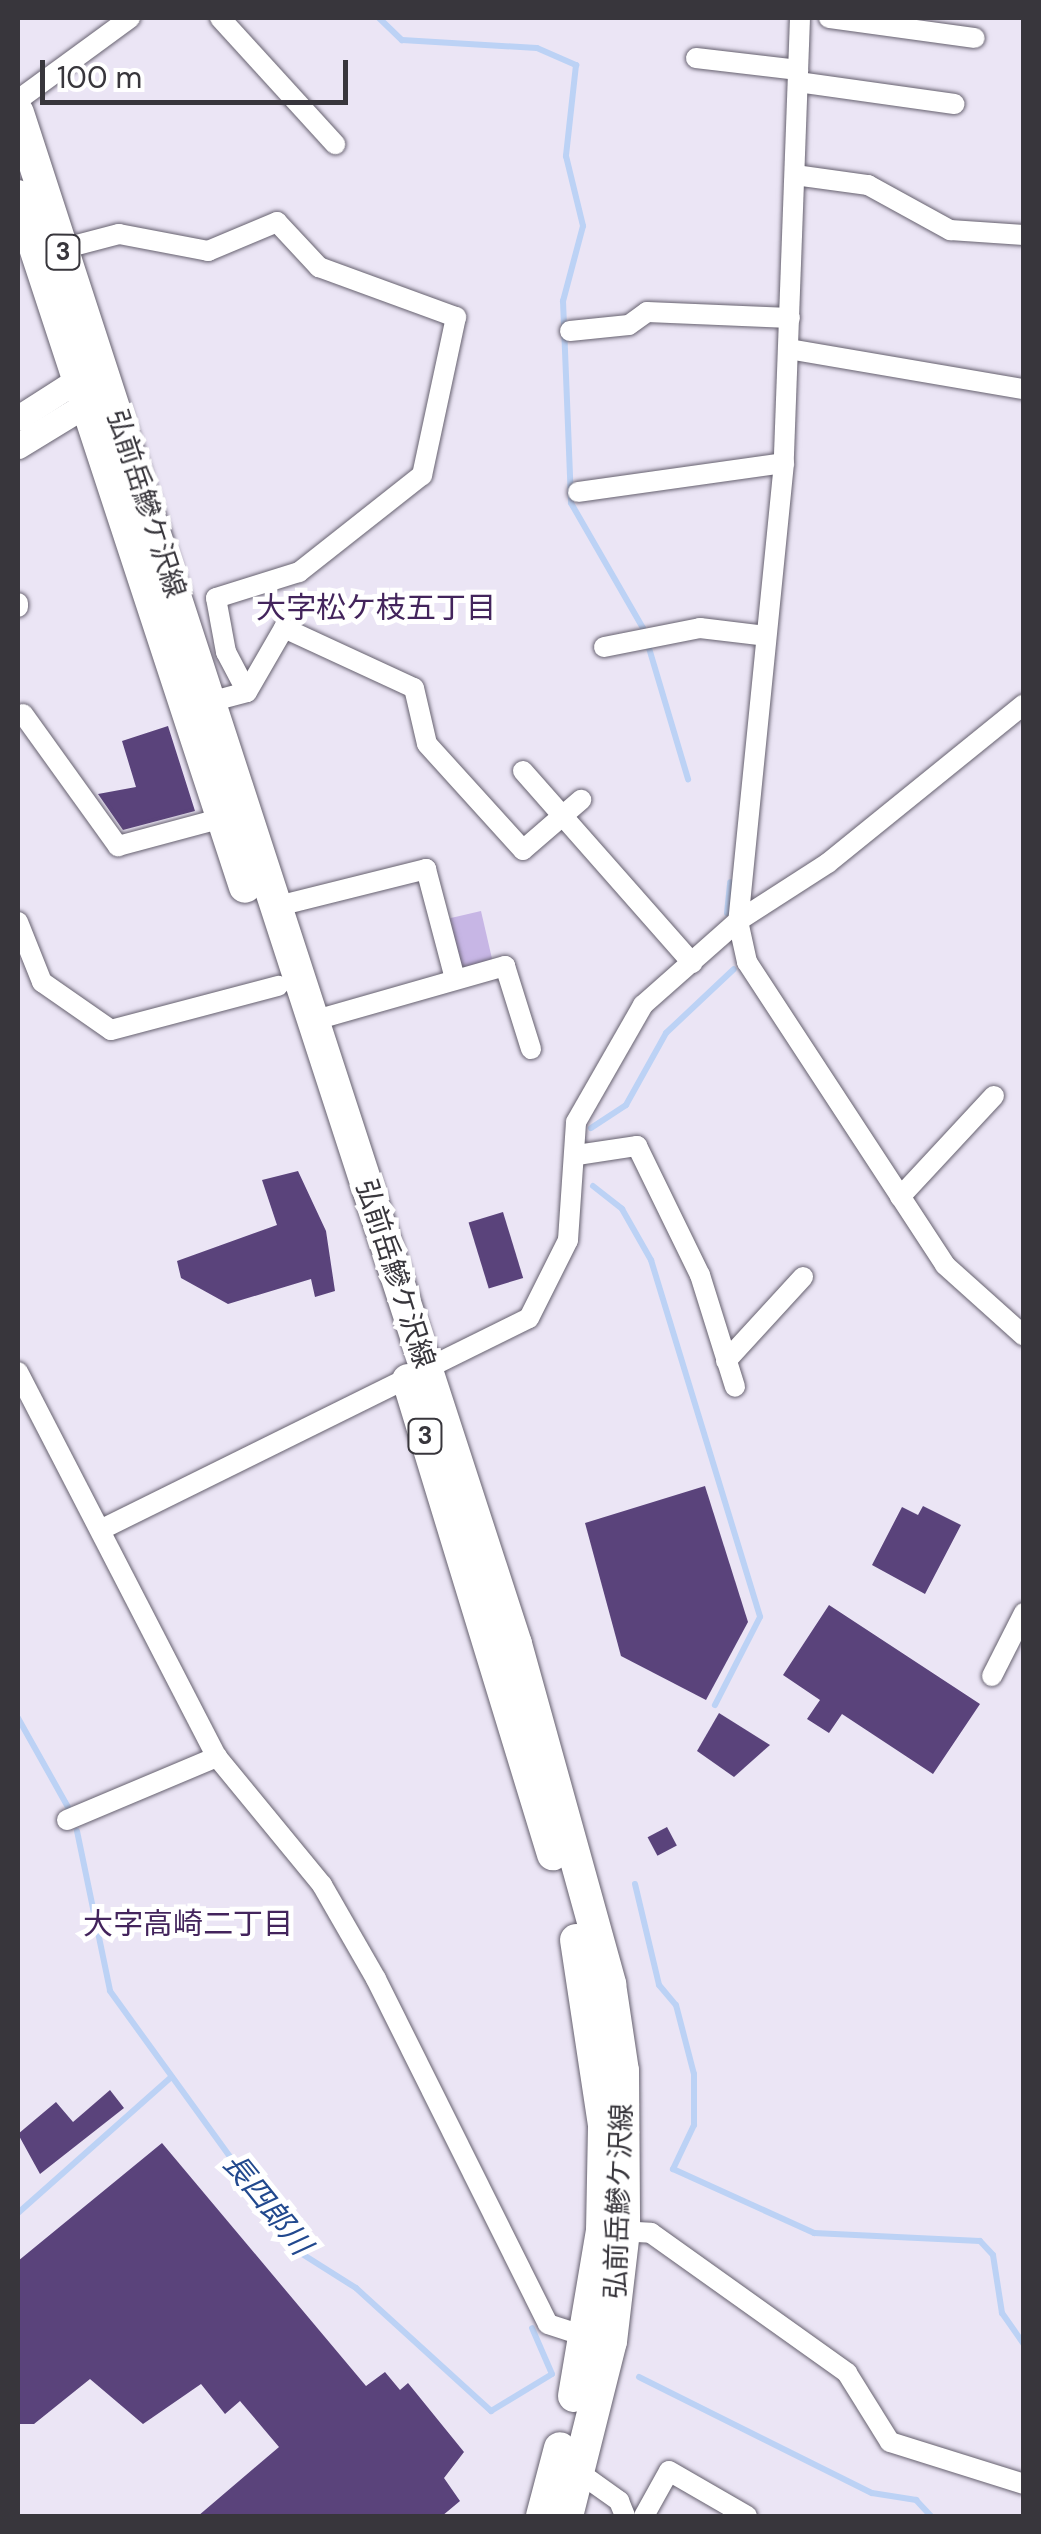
<!DOCTYPE html>
<meta charset="utf-8">
<style>
body{margin:0}
#map{position:relative;width:1041px;height:2534px;overflow:hidden;background:#ebe5f5;font-family:"DM Sans","Noto Sans JP",sans-serif}
div>[style]{position:absolute}
.green>*{inset:0;background:#c7b6e5;transform-origin:0 0}
.stream>*{height:6px;margin:-3px;padding:0 3px;transform-origin:3px;border-radius:3px;background:#bcd2f5}
.building>*{inset:0;background:#5a437b;transform-origin:0 0}
.roads{filter:drop-shadow(0 0 2px #66616f) drop-shadow(0 0 2px #66616f)}
.minor>*{height:20px;margin:-10px;padding:0 10px;transform-origin:10px;border-radius:10px;background:#fff}
.tertiary>*{height:25px;margin:-12.5px;padding:0 12.5px;transform-origin:12.5px;border-radius:12.5px;background:#fff}
.primary>*{height:32px;margin:-16px;padding:0 16px;transform-origin:16px;border-radius:16px;background:#fff}
span{translate:-50% -50%;white-space:nowrap;text-align:center;line-height:1.15;-webkit-text-stroke:10px #fff;paint-order:stroke}
.shield-label span{padding:2px 8px;background:#fff;border:2px solid;border-radius:8px;-webkit-text-stroke-width:0}
.shield-label{font-size:25px;color:#38363c;font-weight:700}
.street-label{font-size:28px;color:#38363c}
.neighbourhood-label{font-size:30px;color:#43245c}
.water-label{font-size:30px;color:#22498e;font-style:italic}
.frame{position:absolute;inset:0;border:20px solid #38363c;pointer-events:none}
.scale{position:absolute;left:40px;top:60px;width:308px;height:45px;box-sizing:border-box;border:5px solid #38363c;border-top:0;padding-left:12px;font-size:30px;line-height:35px;white-space:nowrap;color:#38363c;-webkit-text-stroke:8px #fff;paint-order:stroke}
</style>
<div id="map">
<div class="green">
<div style="left:481px;top:911px;width:51px;height:32px;rotate:77deg"></div>
</div>
<div class="stream">
<div style="left:379px;top:18px;width:32px;rotate:44deg"></div>
<div style="left:402px;top:40px;width:135px;rotate:3.4deg"></div>
<div style="left:537px;top:48px;width:43px;rotate:23.6deg"></div>
<div style="left:576px;top:65px;width:92px;rotate:96.3deg"></div>
<div style="left:566px;top:156px;width:72px;rotate:76.3deg"></div>
<div style="left:583px;top:226px;width:78px;rotate:104.9deg"></div>
<div style="left:563px;top:301px;width:202px;rotate:87.7deg"></div>
<div style="left:571px;top:503px;width:144px;rotate:60.1deg"></div>
<div style="left:643px;top:628px;width:158px;rotate:73.4deg"></div>
<div style="left:727px;top:913px;width:31px;rotate:-84deg"></div>
<div style="left:591px;top:1128px;width:42px;rotate:-33.3deg"></div>
<div style="left:626px;top:1105px;width:82px;rotate:-60.9deg"></div>
<div style="left:666px;top:1033px;width:93px;rotate:-43.3deg"></div>
<div style="left:593px;top:1186px;width:37px;rotate:38deg"></div>
<div style="left:622px;top:1209px;width:59px;rotate:60.4deg"></div>
<div style="left:651px;top:1260px;width:373px;rotate:73deg"></div>
<div style="left:760px;top:1617px;width:99px;rotate:117.1deg"></div>
<div style="left:18px;top:1718px;width:102px;rotate:60.7deg"></div>
<div style="left:77px;top:1831px;width:163px;rotate:78.3deg"></div>
<div style="left:110px;top:1991px;width:322px;rotate:54.1deg"></div>
<div style="left:299px;top:2252px;width:67px;rotate:32.3deg"></div>
<div style="left:356px;top:2288px;width:183px;rotate:42.3deg"></div>
<div style="left:491px;top:2411px;width:71px;rotate:-31.2deg"></div>
<div style="left:552px;top:2374px;width:50px;rotate:-113.5deg"></div>
<div style="left:635px;top:1884px;width:104px;rotate:76.6deg"></div>
<div style="left:659px;top:1985px;width:26px;rotate:50deg"></div>
<div style="left:676px;top:2005px;width:71px;rotate:75.4deg"></div>
<div style="left:694px;top:2074px;width:51px;rotate:90deg"></div>
<div style="left:694px;top:2125px;width:49px;rotate:115.5deg"></div>
<div style="left:673px;top:2169px;width:155px;rotate:24.4deg"></div>
<div style="left:814px;top:2233px;width:166px;rotate:2.8deg"></div>
<div style="left:980px;top:2241px;width:19px;rotate:47deg"></div>
<div style="left:993px;top:2255px;width:59px;rotate:81.2deg"></div>
<div style="left:1002px;top:2313px;width:39px;rotate:55deg"></div>
<div style="left:18px;top:2213px;width:205px;rotate:-41.6deg"></div>
<div style="left:639px;top:2377px;width:260px;rotate:26.5deg"></div>
<div style="left:872px;top:2493px;width:45px;rotate:9deg"></div>
<div style="left:916px;top:2500px;width:22px;rotate:47deg"></div>
</div>
<div class="building">
<div style="clip-path:polygon(168px 726px,195px 811px,123px 830px,98px 794px,136px 787px,122px 741px)"></div>
<div style="clip-path:polygon(298px 1171px,326px 1231px,335px 1291px,315px 1297px,311px 1279px,228px 1304px,181px 1278px,177px 1261px,277px 1225px,262px 1180px)"></div>
<div style="left:503px;top:1212px;width:69px;height:36px;rotate:73deg"></div>
<div style="clip-path:polygon(705px 1486px,748px 1622px,706px 1700px,621px 1656px,585px 1523px)"></div>
<div style="clip-path:polygon(923px 1506px,961px 1525px,925px 1594px,872px 1565px,902px 1507px,918px 1515px)"></div>
<div style="clip-path:polygon(829px 1605px,980px 1704px,933px 1774px,842px 1714px,829px 1733px,807px 1719px,820px 1700px,783px 1675px)"></div>
<div style="clip-path:polygon(719px 1713px,770px 1745px,734px 1777px,697px 1751px)"></div>
<div style="left:667px;top:1827px;width:21px;height:22px;rotate:62deg"></div>
<div style="clip-path:polygon(110px 2090px,124px 2108px,40px 2174px,18px 2134px,56px 2102px,73px 2122px)"></div>
<div style="clip-path:polygon(162px 2143px,366px 2386px,385px 2372px,400px 2390px,408px 2383px,464px 2452px,444px 2478px,460px 2501px,442px 2516px,198px 2516px,279px 2447px,240px 2401px,225px 2414px,201px 2384px,143px 2424px,90px 2379px,34px 2424px,18px 2424px,18px 2261px)"></div>
</div>
<div class="roads">
<div class="minor">
<div style="left:220px;top:18px;width:171px;rotate:47.6deg"></div>
<div style="left:800px;top:18px;width:445px;rotate:92.1deg"></div>
<div style="left:784px;top:463px;width:460px;rotate:95.7deg"></div>
<div style="left:738px;top:921px;width:42px;rotate:77.6deg"></div>
<div style="left:747px;top:962px;width:362px;rotate:56.8deg"></div>
<div style="left:945px;top:1265px;width:106px;rotate:41.9deg"></div>
<div style="left:829px;top:18px;width:147px;rotate:7.8deg"></div>
<div style="left:696px;top:58px;width:103px;rotate:6.7deg"></div>
<div style="left:798px;top:82px;width:158px;rotate:8deg"></div>
<div style="left:18px;top:100px;width:139px;rotate:-36.2deg"></div>
<div style="left:795px;top:175px;width:74px;rotate:7.8deg"></div>
<div style="left:868px;top:185px;width:94px;rotate:28.8deg"></div>
<div style="left:950px;top:230px;width:74px;rotate:3.9deg"></div>
<div style="left:54px;top:251px;width:67px;rotate:-14.7deg"></div>
<div style="left:119px;top:234px;width:91px;rotate:10.8deg"></div>
<div style="left:208px;top:251px;width:75px;rotate:-22.8deg"></div>
<div style="left:277px;top:222px;width:62px;rotate:47deg"></div>
<div style="left:319px;top:267px;width:146px;rotate:20.1deg"></div>
<div style="left:456px;top:317px;width:162px;rotate:102.1deg"></div>
<div style="left:422px;top:475px;width:157px;rotate:141.7deg"></div>
<div style="left:299px;top:572px;width:87px;rotate:162.6deg"></div>
<div style="left:216px;top:598px;width:55px;rotate:79.5deg"></div>
<div style="left:226px;top:652px;width:45px;rotate:62.3deg"></div>
<div style="left:247px;top:692px;width:47px;rotate:165.1deg"></div>
<div style="left:570px;top:331px;width:59px;rotate:-5.8deg"></div>
<div style="left:629px;top:325px;width:22px;rotate:-36deg"></div>
<div style="left:647px;top:312px;width:143px;rotate:2.4deg"></div>
<div style="left:789px;top:349px;width:238px;rotate:9.7deg"></div>
<div style="left:578px;top:492px;width:208px;rotate:-8deg"></div>
<div style="left:18px;top:603px;width:4px;rotate:90deg"></div>
<div style="left:604px;top:647px;width:98px;rotate:-11.2deg"></div>
<div style="left:700px;top:628px;width:66px;rotate:6.9deg"></div>
<div style="left:247px;top:692px;width:74px;rotate:-60deg"></div>
<div style="left:284px;top:628px;width:143px;rotate:24.8deg"></div>
<div style="left:414px;top:688px;width:57px;rotate:76.9deg"></div>
<div style="left:427px;top:744px;width:143px;rotate:47.8deg"></div>
<div style="left:523px;top:850px;width:77px;rotate:-40.8deg"></div>
<div style="left:23px;top:714px;width:163px;rotate:54.3deg"></div>
<div style="left:118px;top:846px;width:120px;rotate:-15deg"></div>
<div style="left:523px;top:771px;width:256px;rotate:48.6deg"></div>
<div style="left:274px;top:907px;width:157px;rotate:-14deg"></div>
<div style="left:426px;top:869px;width:114px;rotate:75.2deg"></div>
<div style="left:18px;top:922px;width:65px;rotate:68.2deg"></div>
<div style="left:42px;top:982px;width:84px;rotate:34.8deg"></div>
<div style="left:111px;top:1030px;width:173px;rotate:-14.8deg"></div>
<div style="left:312px;top:1021px;width:201px;rotate:-15.9deg"></div>
<div style="left:505px;top:966px;width:87px;rotate:72.6deg"></div>
<div style="left:577px;top:1155px;width:61px;rotate:-8.5deg"></div>
<div style="left:637px;top:1146px;width:144px;rotate:64deg"></div>
<div style="left:700px;top:1275px;width:117px;rotate:72.6deg"></div>
<div style="left:900px;top:1197px;width:138px;rotate:-47.1deg"></div>
<div style="left:726px;top:1361px;width:114px;rotate:-47.5deg"></div>
<div style="left:18px;top:1372px;width:433px;rotate:62.7deg"></div>
<div style="left:217px;top:1757px;width:166px;rotate:50.6deg"></div>
<div style="left:322px;top:1885px;width:108px;rotate:60.1deg"></div>
<div style="left:376px;top:1979px;width:385px;rotate:63.5deg"></div>
<div style="left:548px;top:2324px;width:48px;rotate:18.1deg"></div>
<div style="left:102px;top:1529px;width:476px;rotate:-26.3deg"></div>
<div style="left:529px;top:1318px;width:87px;rotate:-63.4deg"></div>
<div style="left:568px;top:1240px;width:118px;rotate:-86.1deg"></div>
<div style="left:576px;top:1122px;width:135px;rotate:-60.2deg"></div>
<div style="left:643px;top:1005px;width:127px;rotate:-41.5deg"></div>
<div style="left:738px;top:921px;width:107px;rotate:-32.8deg"></div>
<div style="left:828px;top:863px;width:252px;rotate:-39deg"></div>
<div style="left:992px;top:1676px;width:71px;rotate:-63.1deg"></div>
<div style="left:67px;top:1820px;width:163px;rotate:-22.8deg"></div>
<div style="left:617px;top:2231px;width:34px;rotate:3deg"></div>
<div style="left:651px;top:2233px;width:241px;rotate:35.5deg"></div>
<div style="left:847px;top:2373px;width:81px;rotate:58.1deg"></div>
<div style="left:890px;top:2442px;width:140px;rotate:17.4deg"></div>
<div style="left:577px;top:2471px;width:52px;rotate:35.5deg"></div>
<div style="left:619px;top:2501px;width:16px;rotate:68deg"></div>
<div style="left:644px;top:2516px;width:51px;rotate:-60.9deg"></div>
<div style="left:669px;top:2471px;width:90px;rotate:30deg"></div>
</div>
<div class="tertiary">
<div style="left:18px;top:418px;width:89px;rotate:-32.6deg"></div>
<div style="left:18px;top:446px;width:96px;rotate:-31.4deg"></div>
</div>
<div class="primary">
<div style="left:18px;top:113px;width:1610px;rotate:71.98deg"></div>
<div style="left:516px;top:1644px;width:353px;rotate:74.5deg"></div>
<div style="left:610px;top:1984px;width:88px;rotate:81.5deg"></div>
<div style="left:623px;top:2071px;width:160px;rotate:89.6deg"></div>
<div style="left:624px;top:2231px;width:111px;rotate:96.7deg"></div>
<div style="left:611px;top:2341px;width:180px;rotate:104.1deg"></div>
<div style="left:18px;top:196px;width:727px;rotate:71.81deg"></div>
<div style="left:408px;top:1380px;width:496px;rotate:73deg"></div>
<div style="left:574px;top:2396px;width:167px;rotate:-80.4deg"></div>
<div style="left:602px;top:2231px;width:106px;rotate:-88.9deg"></div>
<div style="left:604px;top:2125px;width:187px;rotate:-98.6deg"></div>
<div style="left:542px;top:2516px;width:70px;rotate:-75.2deg"></div>
</div>
</div>
<div class="shield-label">
<span style="left:63px;top:252px">3</span>
<span style="left:425px;top:1436px">3</span>
</div>
<div class="street-label">
<span style="left:146px;top:504px;rotate:72deg">弘前岳鰺ケ沢線</span>
<span style="left:395px;top:1274px;rotate:72deg">弘前岳鰺ケ沢線</span>
<span style="left:619px;top:2201px;rotate:-88deg">弘前岳鰺ケ沢線</span>
</div>
<div class="neighbourhood-label">
<span style="left:376px;top:608px">大字松ケ枝五丁目</span>
<span style="left:188px;top:1924px">大字高崎二丁目</span>
</div>
<div class="water-label">
<span style="left:267px;top:2204px;rotate:51deg">長四郎川</span>
</div>
<div class="frame"></div>
<div class="scale">100 m</div>
</div>
